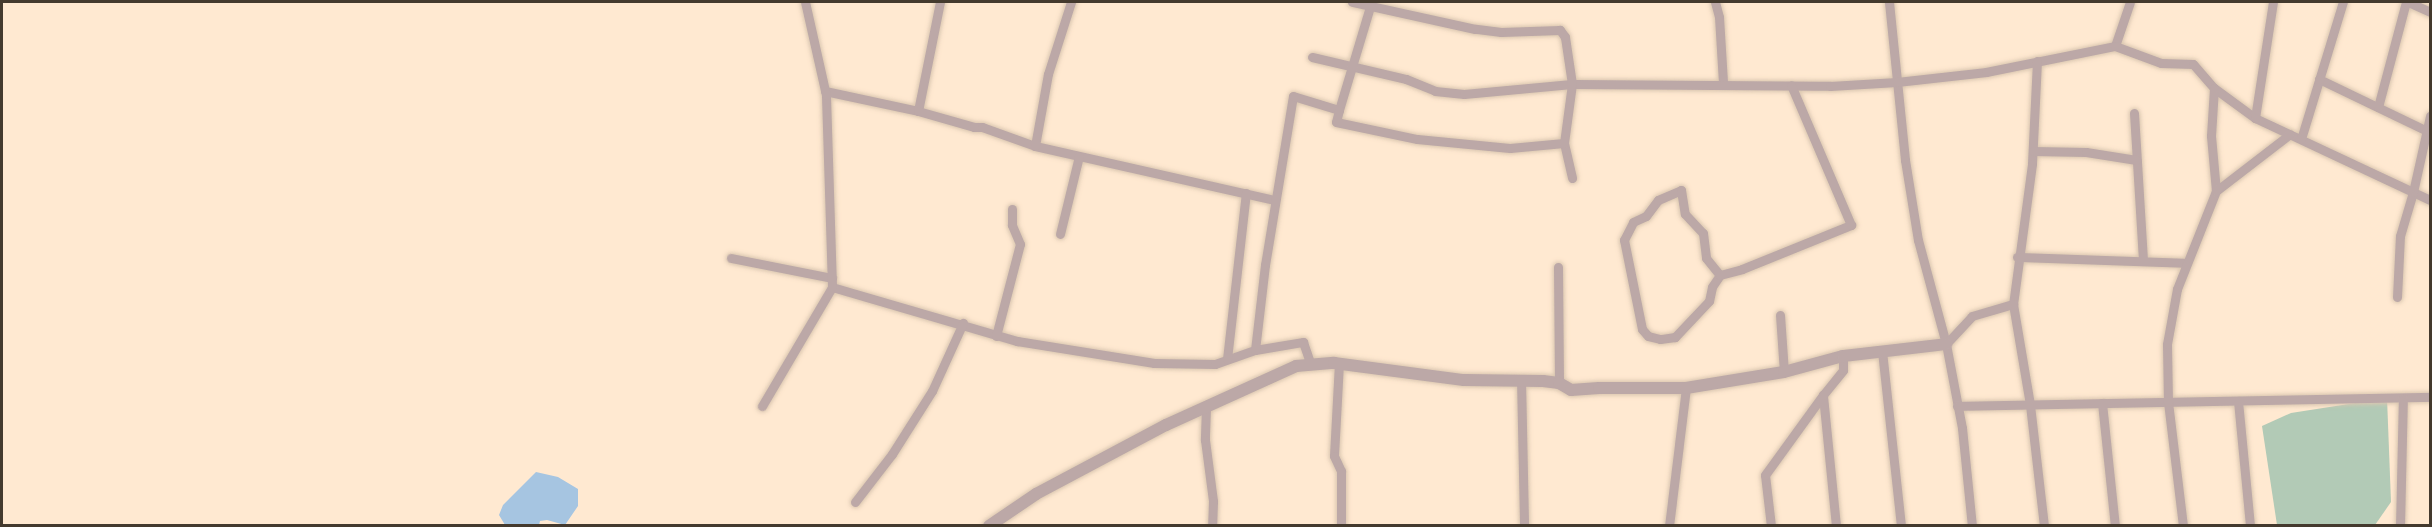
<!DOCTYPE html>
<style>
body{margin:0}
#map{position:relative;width:2432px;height:527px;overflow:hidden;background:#ffe9d1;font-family:Barlow,sans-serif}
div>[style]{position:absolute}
.green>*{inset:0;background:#b2cab6}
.water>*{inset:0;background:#a6c5e1}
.roads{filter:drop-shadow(0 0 2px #dac6b0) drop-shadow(0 0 2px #dac6b0)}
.minor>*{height:9px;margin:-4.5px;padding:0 4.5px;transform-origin:4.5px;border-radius:4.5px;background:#bca8a7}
.tertiary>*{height:12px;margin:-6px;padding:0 6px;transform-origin:6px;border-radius:6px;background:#bca8a7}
span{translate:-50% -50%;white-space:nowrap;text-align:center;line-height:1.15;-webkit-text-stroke:6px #fef9f3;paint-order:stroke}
.frame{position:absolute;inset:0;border:3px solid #443a2e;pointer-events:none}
</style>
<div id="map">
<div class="green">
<div style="clip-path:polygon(2387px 398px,2391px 502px,2375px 525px,2277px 525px,2262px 426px,2291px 413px)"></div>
</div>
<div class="water">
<div style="clip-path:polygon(536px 472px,558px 477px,578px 489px,578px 506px,565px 525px,547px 520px,540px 521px,539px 525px,505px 525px,499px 515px,503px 505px)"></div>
</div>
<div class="roads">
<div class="minor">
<div style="left:1715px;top:2px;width:16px;rotate:75deg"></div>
<div style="left:1719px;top:17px;width:66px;rotate:86.5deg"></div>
<div style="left:1889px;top:2px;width:159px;rotate:84.2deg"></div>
<div style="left:1905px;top:160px;width:81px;rotate:80.8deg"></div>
<div style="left:1918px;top:240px;width:108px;rotate:74.9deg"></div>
<div style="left:1946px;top:344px;width:86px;rotate:79.2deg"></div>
<div style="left:1962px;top:428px;width:99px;rotate:84.2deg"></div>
<div style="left:2408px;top:2px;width:24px;rotate:24deg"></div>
<div style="left:2115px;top:46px;width:46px;rotate:-71.2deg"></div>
<div style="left:1312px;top:57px;width:97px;rotate:13.2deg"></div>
<div style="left:1406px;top:79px;width:31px;rotate:22deg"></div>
<div style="left:1435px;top:91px;width:29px;rotate:6deg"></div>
<div style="left:1464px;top:94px;width:108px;rotate:-5.3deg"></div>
<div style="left:1572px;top:84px;width:258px;rotate:0.4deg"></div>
<div style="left:1830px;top:86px;width:67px;rotate:-3.4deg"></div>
<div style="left:1897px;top:82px;width:90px;rotate:-6.4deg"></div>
<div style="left:1986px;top:72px;width:132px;rotate:-11.4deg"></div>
<div style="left:2115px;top:46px;width:49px;rotate:20.3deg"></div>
<div style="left:2161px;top:63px;width:32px;rotate:2deg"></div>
<div style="left:2193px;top:64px;width:32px;rotate:49deg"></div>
<div style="left:2214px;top:88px;width:51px;rotate:36.2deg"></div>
<div style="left:2255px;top:118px;width:193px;rotate:25.1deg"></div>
<div style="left:2037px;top:61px;width:103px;rotate:92.8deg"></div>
<div style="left:2032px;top:164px;width:141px;rotate:97.7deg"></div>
<div style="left:2013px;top:304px;width:102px;rotate:80.4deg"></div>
<div style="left:2030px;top:405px;width:122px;rotate:83.4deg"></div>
<div style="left:2319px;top:79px;width:120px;rotate:25.7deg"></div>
<div style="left:2214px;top:88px;width:48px;rotate:93.6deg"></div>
<div style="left:2211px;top:136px;width:55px;rotate:84.8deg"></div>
<div style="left:825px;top:91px;width:95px;rotate:12.1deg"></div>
<div style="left:918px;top:111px;width:111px;rotate:-78.6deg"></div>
<div style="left:2378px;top:107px;width:109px;rotate:-75.1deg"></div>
<div style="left:1339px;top:110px;width:112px;rotate:-73.3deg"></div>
<div style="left:918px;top:111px;width:58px;rotate:15.9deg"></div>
<div style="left:974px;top:127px;width:8px"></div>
<div style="left:982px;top:127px;width:56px;rotate:19.7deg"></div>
<div style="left:1035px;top:146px;width:246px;rotate:12.7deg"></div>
<div style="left:2134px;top:113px;width:148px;rotate:86.5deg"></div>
<div style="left:2255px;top:118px;width:117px;rotate:-81.2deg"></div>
<div style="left:2301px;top:139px;width:143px;rotate:-73deg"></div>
<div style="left:1564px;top:143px;width:36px;rotate:77deg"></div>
<div style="left:1035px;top:146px;width:73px;rotate:-79.8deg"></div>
<div style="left:1048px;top:74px;width:76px;rotate:-72.3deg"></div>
<div style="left:2033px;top:151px;width:53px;rotate:1.1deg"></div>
<div style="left:2086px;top:152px;width:51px;rotate:9.1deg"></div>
<div style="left:1060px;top:234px;width:80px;rotate:-76.3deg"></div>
<div style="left:2017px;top:257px;width:169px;rotate:2deg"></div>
<div style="left:731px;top:258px;width:103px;rotate:11.2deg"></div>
<div style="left:1558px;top:267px;width:116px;rotate:89.5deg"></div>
<div style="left:1720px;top:275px;width:14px;rotate:124deg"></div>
<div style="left:1712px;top:287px;width:14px;rotate:102deg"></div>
<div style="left:1709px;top:301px;width:50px;rotate:133.4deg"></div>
<div style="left:1675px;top:337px;width:15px;rotate:172deg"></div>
<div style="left:1660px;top:339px;width:12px;rotate:-166deg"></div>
<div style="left:1648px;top:336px;width:9px;rotate:-131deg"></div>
<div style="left:1642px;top:329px;width:91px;rotate:-101.4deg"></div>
<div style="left:1624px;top:240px;width:20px;rotate:-63deg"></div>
<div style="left:1633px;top:222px;width:14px;rotate:-25deg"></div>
<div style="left:1646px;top:216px;width:20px;rotate:-53deg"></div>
<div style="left:1658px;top:200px;width:25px;rotate:-23deg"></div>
<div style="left:1681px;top:190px;width:24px;rotate:81deg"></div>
<div style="left:1685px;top:214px;width:26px;rotate:47deg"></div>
<div style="left:1703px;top:233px;width:25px;rotate:83deg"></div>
<div style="left:1706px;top:258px;width:22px;rotate:51deg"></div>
<div style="left:1720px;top:275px;width:23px;rotate:-15deg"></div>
<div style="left:1742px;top:269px;width:118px;rotate:-22deg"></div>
<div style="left:1851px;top:225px;width:152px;rotate:-113.2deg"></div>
<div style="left:832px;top:287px;width:193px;rotate:16.3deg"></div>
<div style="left:1017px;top:341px;width:139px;rotate:9.1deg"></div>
<div style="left:1154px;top:363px;width:61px;rotate:0.9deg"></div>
<div style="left:1215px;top:364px;width:42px;rotate:-19.3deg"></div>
<div style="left:1255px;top:350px;width:49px;rotate:-9.5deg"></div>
<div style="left:1303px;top:342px;width:24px;rotate:71deg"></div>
<div style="left:2397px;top:297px;width:61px;rotate:-87.2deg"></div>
<div style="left:2400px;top:236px;width:46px;rotate:-73.5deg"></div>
<div style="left:2413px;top:192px;width:78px;rotate:-77.4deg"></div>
<div style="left:1780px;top:315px;width:57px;rotate:86deg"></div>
<div style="left:996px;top:336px;width:95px;rotate:-75.4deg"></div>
<div style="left:1020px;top:244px;width:21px;rotate:-113deg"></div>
<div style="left:1012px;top:225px;width:16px;rotate:-90deg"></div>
<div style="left:1946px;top:344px;width:38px;rotate:-47deg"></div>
<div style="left:1972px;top:316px;width:43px;rotate:-16.3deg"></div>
<div style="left:1255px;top:350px;width:86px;rotate:-83.3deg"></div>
<div style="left:1265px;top:265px;width:171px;rotate:-80.6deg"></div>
<div style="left:1293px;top:96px;width:48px;rotate:16.9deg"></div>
<div style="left:1339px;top:110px;width:12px;rotate:104deg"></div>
<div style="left:1336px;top:122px;width:83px;rotate:11.9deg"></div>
<div style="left:1417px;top:139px;width:93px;rotate:5.5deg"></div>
<div style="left:1510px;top:148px;width:54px;rotate:-5.3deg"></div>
<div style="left:1564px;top:143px;width:60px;rotate:-82.3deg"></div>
<div style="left:1572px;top:84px;width:48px;rotate:-98.5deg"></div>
<div style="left:1565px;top:37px;width:9px;rotate:-126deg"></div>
<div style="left:1560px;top:30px;width:59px;rotate:178.1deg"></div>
<div style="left:1501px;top:32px;width:26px;rotate:-173deg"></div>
<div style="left:1475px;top:29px;width:126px;rotate:-167.6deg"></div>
<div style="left:1882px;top:351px;width:176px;rotate:83.8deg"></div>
<div style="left:1227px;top:359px;width:167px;rotate:-83.5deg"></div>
<div style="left:1339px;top:363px;width:93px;rotate:93.1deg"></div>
<div style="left:1334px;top:456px;width:17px;rotate:65deg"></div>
<div style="left:1341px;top:471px;width:55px;rotate:90deg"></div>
<div style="left:1521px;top:379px;width:147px;rotate:88.8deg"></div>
<div style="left:2238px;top:401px;width:126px;rotate:84.5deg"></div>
<div style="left:2102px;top:403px;width:124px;rotate:84deg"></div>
<div style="left:762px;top:406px;width:138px;rotate:-59.5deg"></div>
<div style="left:832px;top:287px;width:192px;rotate:-91.8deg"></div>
<div style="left:826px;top:95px;width:95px;rotate:-102.7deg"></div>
<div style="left:1957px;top:406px;width:473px;rotate:-1.1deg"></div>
<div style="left:1206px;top:407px;width:33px;rotate:92deg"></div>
<div style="left:1205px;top:440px;width:62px;rotate:82.5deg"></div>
<div style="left:1213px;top:501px;width:25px;rotate:92deg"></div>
<div style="left:855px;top:502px;width:61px;rotate:-52.4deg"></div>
<div style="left:892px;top:454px;width:75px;rotate:-57.6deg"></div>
<div style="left:932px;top:391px;width:75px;rotate:-65.5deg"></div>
<div style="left:1669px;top:526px;width:139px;rotate:-83deg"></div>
<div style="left:1771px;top:526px;width:51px;rotate:-96.7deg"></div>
<div style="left:1765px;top:475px;width:99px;rotate:-54.1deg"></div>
<div style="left:1836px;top:526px;width:132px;rotate:-95.7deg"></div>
<div style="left:1823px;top:395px;width:32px;rotate:-51deg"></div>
<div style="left:1843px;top:370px;width:14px;rotate:-90deg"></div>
<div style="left:2183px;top:526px;width:125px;rotate:-96.9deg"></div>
<div style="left:2168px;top:402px;width:58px;rotate:-91deg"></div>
<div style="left:2167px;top:344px;width:56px;rotate:-79.7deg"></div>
<div style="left:2177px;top:289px;width:105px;rotate:-68.3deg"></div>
<div style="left:2216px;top:191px;width:93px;rotate:-37.6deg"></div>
<div style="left:2400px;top:526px;width:128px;rotate:-88.7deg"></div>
</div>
<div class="tertiary">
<div style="left:989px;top:526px;width:57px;rotate:-34.2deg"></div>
<div style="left:1036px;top:494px;width:147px;rotate:-28deg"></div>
<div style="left:1166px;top:425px;width:143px;rotate:-24.4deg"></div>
<div style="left:1296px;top:366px;width:38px;rotate:-5deg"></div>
<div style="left:1334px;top:363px;width:131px;rotate:7.5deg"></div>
<div style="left:1464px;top:380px;width:79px;rotate:0.7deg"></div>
<div style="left:1543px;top:381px;width:16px;rotate:7deg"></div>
<div style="left:1559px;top:383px;width:14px;rotate:30deg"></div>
<div style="left:1571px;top:390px;width:28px;rotate:-4deg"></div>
<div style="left:1599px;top:388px;width:87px"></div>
<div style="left:1686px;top:388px;width:99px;rotate:-9.3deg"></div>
<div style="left:1784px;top:372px;width:61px;rotate:-15.2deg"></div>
<div style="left:1843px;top:356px;width:104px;rotate:-6.6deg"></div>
</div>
</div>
<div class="frame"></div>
</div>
